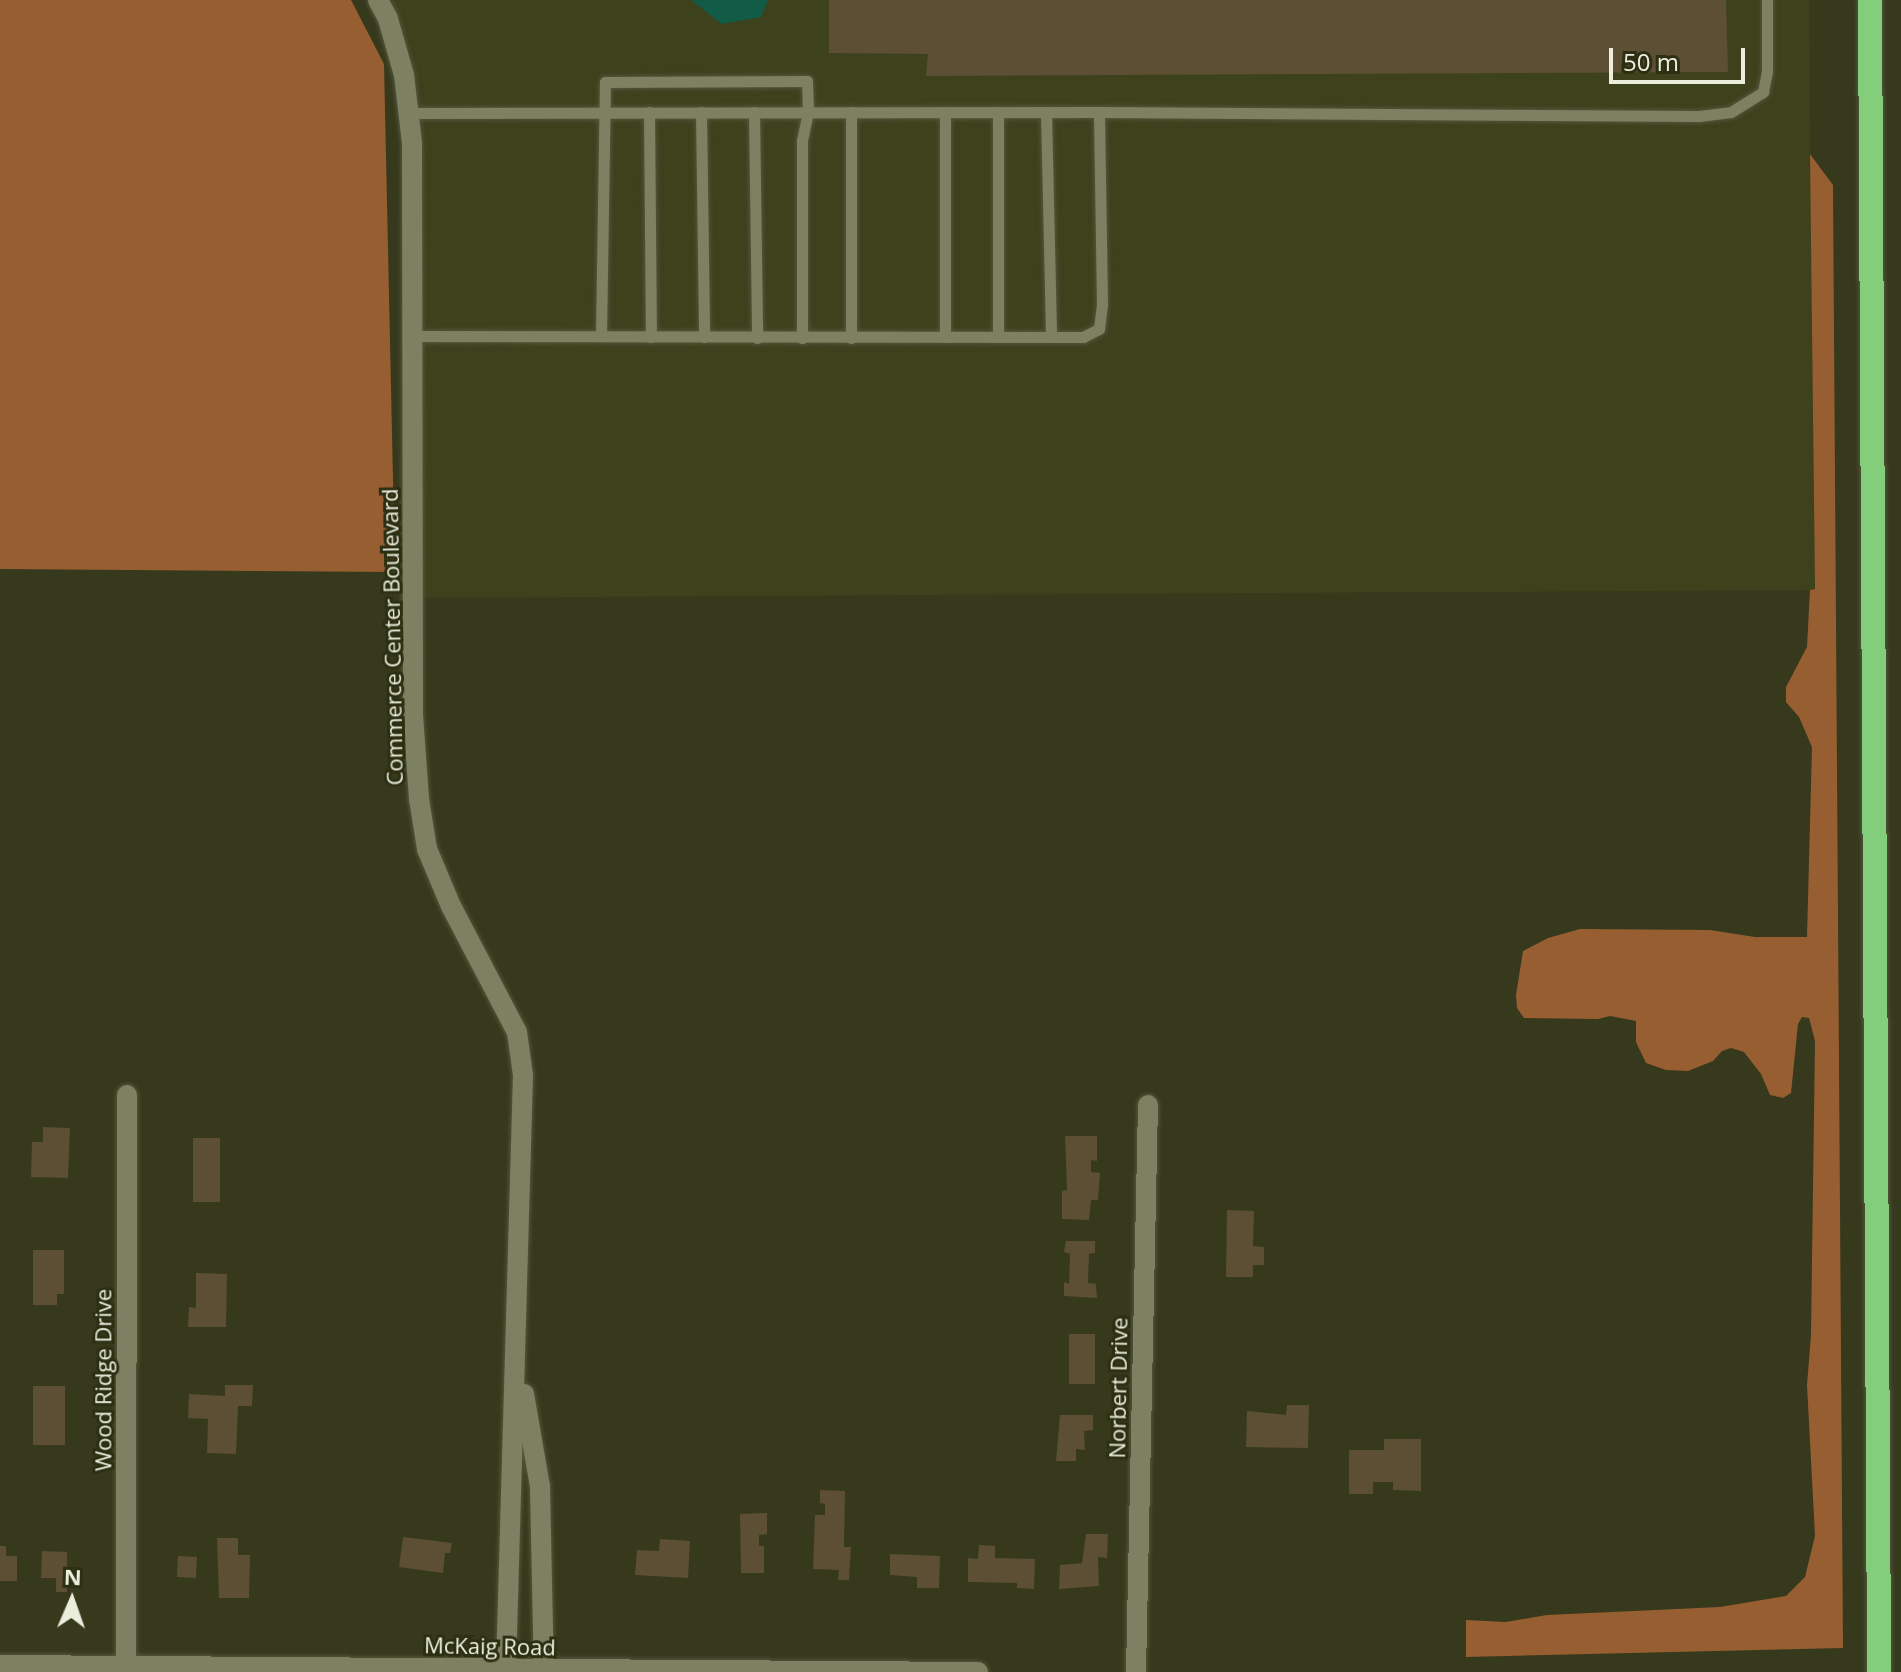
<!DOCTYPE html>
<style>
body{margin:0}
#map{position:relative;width:1901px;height:1672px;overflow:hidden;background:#36391c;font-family:"Open Sans",sans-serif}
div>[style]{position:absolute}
.built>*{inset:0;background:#3d411c}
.forest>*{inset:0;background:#975e31}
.water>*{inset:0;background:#115b47}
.building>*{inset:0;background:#5c4f33;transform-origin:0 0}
.roads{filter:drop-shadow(0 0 2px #53563c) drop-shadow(0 0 2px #53563c)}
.lane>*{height:11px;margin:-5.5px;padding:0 5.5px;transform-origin:5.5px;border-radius:5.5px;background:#7d8162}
.street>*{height:20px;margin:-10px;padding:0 10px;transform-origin:10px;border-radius:10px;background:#7d8162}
.secondary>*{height:20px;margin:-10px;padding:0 10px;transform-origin:10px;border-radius:10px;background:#7d8162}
.highway>*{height:24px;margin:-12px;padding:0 12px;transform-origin:12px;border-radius:12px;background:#83ce7a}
span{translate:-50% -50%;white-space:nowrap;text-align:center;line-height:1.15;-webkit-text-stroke:6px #2c2f12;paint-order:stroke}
.street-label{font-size:22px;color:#ebeedd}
.north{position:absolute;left:32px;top:1560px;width:80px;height:80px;-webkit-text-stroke:6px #2c2f12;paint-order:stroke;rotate:2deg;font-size:22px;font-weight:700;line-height:32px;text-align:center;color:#ebeedd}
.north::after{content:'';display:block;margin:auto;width:28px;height:36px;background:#ebeedd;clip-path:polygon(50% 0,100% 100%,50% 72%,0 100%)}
.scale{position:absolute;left:1609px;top:48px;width:136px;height:36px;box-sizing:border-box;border:4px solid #ebeedd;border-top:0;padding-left:10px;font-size:24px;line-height:28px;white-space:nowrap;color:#ebeedd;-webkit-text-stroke:6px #2c2f12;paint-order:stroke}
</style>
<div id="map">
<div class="built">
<div style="clip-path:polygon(378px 0,1809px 0,1815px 590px,413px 598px,412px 143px)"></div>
</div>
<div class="forest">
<div style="clip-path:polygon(0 0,351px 0,384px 64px,395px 572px,0 569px)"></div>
<div style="clip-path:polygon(1810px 154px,1833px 185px,1843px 1648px,1466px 1657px,1466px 1620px,1506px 1622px,1547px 1615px,1720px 1607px,1786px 1596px,1805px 1577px,1815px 1536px,1807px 1385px,1811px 1335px,1815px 1041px,1809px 1018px,1802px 1017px,1798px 1024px,1791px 1093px,1783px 1098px,1770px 1095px,1761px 1074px,1744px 1052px,1731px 1048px,1722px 1051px,1713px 1061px,1688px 1071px,1666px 1070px,1646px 1063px,1636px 1042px,1636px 1021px,1610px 1016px,1598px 1019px,1524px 1018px,1517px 1008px,1516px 995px,1523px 951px,1548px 938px,1580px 929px,1710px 930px,1755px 937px,1807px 937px,1812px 747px,1799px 717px,1786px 702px,1786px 687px,1807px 647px,1810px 590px,1815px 589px)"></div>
</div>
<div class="water">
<div style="clip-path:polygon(691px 0,768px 0,761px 17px,722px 24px)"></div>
</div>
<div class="building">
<div style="clip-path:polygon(829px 0,1726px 0,1728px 72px,926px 76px,928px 54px,829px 53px)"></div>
<div style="clip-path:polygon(43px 1127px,70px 1128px,68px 1178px,31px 1177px,32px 1142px,43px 1142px)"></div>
<div style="clip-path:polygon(1065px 1136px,1097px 1136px,1097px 1161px,1091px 1160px,1091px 1172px,1100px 1173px,1098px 1200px,1091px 1200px,1089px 1220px,1062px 1219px,1062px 1191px,1067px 1190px)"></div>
<div style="left:193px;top:1138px;width:27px;height:64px"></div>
<div style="clip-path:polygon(1227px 1210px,1254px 1211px,1253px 1246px,1264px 1247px,1264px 1265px,1253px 1265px,1253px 1277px,1226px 1277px)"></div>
<div style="clip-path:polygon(1066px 1241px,1095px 1241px,1095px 1253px,1089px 1254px,1088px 1283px,1096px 1284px,1097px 1298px,1064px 1296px,1064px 1282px,1069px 1284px,1070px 1254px,1064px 1252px)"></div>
<div style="clip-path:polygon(33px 1250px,64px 1250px,64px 1294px,57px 1294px,57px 1305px,33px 1305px)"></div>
<div style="clip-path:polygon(196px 1273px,227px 1274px,226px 1327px,188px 1327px,189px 1307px,196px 1308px)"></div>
<div style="left:1069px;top:1334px;width:26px;height:50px"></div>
<div style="clip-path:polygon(225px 1385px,253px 1385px,252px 1406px,238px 1406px,236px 1454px,207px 1453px,208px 1419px,188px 1418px,189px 1394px,225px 1396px)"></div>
<div style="left:33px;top:1386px;width:32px;height:59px"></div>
<div style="clip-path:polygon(1287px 1405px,1309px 1405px,1308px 1448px,1246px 1447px,1247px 1411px,1286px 1415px)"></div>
<div style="clip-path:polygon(1060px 1415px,1093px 1415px,1093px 1430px,1084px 1431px,1085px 1450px,1076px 1449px,1076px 1461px,1056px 1461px)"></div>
<div style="clip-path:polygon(1384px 1439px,1421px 1439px,1421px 1491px,1393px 1490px,1393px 1482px,1373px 1482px,1373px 1494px,1349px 1494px,1349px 1450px,1384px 1450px)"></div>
<div style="clip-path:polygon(820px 1490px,845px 1491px,844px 1547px,851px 1547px,849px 1580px,838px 1580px,839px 1570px,813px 1569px,815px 1515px,825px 1515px,825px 1504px,820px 1503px)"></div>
<div style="clip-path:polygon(767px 1513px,767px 1534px,759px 1535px,759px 1546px,764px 1546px,764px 1573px,741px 1573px,740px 1514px)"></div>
<div style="clip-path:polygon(1086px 1534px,1108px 1534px,1107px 1558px,1098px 1557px,1099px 1586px,1059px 1589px,1060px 1565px,1082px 1563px)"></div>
<div style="clip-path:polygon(403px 1537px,452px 1543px,450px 1553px,445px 1553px,443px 1573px,399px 1567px)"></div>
<div style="clip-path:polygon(217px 1538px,238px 1538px,238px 1555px,250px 1555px,249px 1598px,219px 1598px)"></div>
<div style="clip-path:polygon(660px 1539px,690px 1541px,688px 1578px,635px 1575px,637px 1550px,659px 1551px)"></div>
<div style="clip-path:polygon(979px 1545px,995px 1546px,995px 1558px,1035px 1559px,1034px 1589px,1017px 1588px,1017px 1583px,968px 1582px,968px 1558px,978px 1559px)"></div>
<div style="clip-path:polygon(0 1546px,6px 1546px,6px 1556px,17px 1556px,17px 1581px,0 1581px)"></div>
<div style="clip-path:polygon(42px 1551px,67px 1552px,67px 1592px,56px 1592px,56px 1578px,41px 1578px)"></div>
<div style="clip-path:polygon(890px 1554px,940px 1556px,939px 1588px,917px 1588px,917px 1577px,890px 1575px)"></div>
<div style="left:178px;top:1556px;width:19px;height:21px;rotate:3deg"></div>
</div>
<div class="roads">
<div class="lane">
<div style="left:649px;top:112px;width:225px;rotate:89.5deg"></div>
<div style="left:701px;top:112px;width:225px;rotate:89.2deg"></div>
<div style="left:754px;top:112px;width:226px;rotate:89.2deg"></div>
<div style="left:945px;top:112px;width:225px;rotate:90deg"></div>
<div style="left:998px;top:112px;width:225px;rotate:90deg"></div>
<div style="left:1046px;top:112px;width:225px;rotate:88.7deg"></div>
<div style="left:408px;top:113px;width:691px;rotate:-0.08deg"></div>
<div style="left:1099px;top:112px;width:600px;rotate:0.38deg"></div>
<div style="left:1699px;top:116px;width:32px;rotate:-7deg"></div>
<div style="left:1731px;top:112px;width:38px;rotate:-32deg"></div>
<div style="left:1763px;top:92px;width:21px;rotate:-79deg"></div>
<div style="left:1767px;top:71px;width:71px;rotate:-90deg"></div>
<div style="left:412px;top:336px;width:671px;rotate:0.09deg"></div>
<div style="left:1083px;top:337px;width:18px;rotate:-27deg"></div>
<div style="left:1099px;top:329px;width:24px;rotate:-83deg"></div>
<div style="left:1102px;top:305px;width:193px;rotate:-90.9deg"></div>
<div style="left:601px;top:336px;width:254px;rotate:-89.1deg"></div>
<div style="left:605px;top:82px;width:202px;rotate:-0.3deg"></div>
<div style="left:807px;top:81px;width:31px;rotate:88deg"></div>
<div style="left:808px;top:112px;width:29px;rotate:102deg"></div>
<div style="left:802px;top:140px;width:198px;rotate:90deg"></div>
<div style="left:851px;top:338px;width:226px;rotate:-90deg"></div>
</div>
<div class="street">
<div style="left:378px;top:0;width:21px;rotate:62deg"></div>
<div style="left:388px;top:19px;width:58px;rotate:74.1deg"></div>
<div style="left:404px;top:75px;width:68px;rotate:83.3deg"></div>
<div style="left:412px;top:143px;width:572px;rotate:89.9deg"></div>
<div style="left:413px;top:715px;width:84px;rotate:85.9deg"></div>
<div style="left:419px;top:799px;width:51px;rotate:80.9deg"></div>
<div style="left:427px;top:849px;width:62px;rotate:67.2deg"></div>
<div style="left:451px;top:906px;width:142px;rotate:62.4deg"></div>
<div style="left:517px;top:1032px;width:43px;rotate:82.1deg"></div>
<div style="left:523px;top:1075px;width:594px;rotate:91.64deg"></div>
<div style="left:524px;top:1394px;width:94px;rotate:80.2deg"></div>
<div style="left:540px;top:1487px;width:184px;rotate:88.8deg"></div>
<div style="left:126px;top:1666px;width:571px;rotate:-89.9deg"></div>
<div style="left:1136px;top:1672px;width:567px;rotate:-88.79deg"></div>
</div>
<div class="secondary">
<div style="left:0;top:1665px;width:978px;rotate:0.41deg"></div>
</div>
<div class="highway">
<div style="left:1870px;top:0;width:1672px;rotate:89.69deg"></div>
</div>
</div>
<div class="street-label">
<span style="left:392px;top:637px;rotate:-91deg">Commerce Center Boulevard</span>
<span style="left:103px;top:1380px;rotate:-90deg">Wood Ridge Drive</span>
<span style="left:1118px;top:1388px;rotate:-89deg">Norbert Drive</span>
<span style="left:490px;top:1646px;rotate:1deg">McKaig Road</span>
</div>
<div class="north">N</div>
<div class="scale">50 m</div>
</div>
